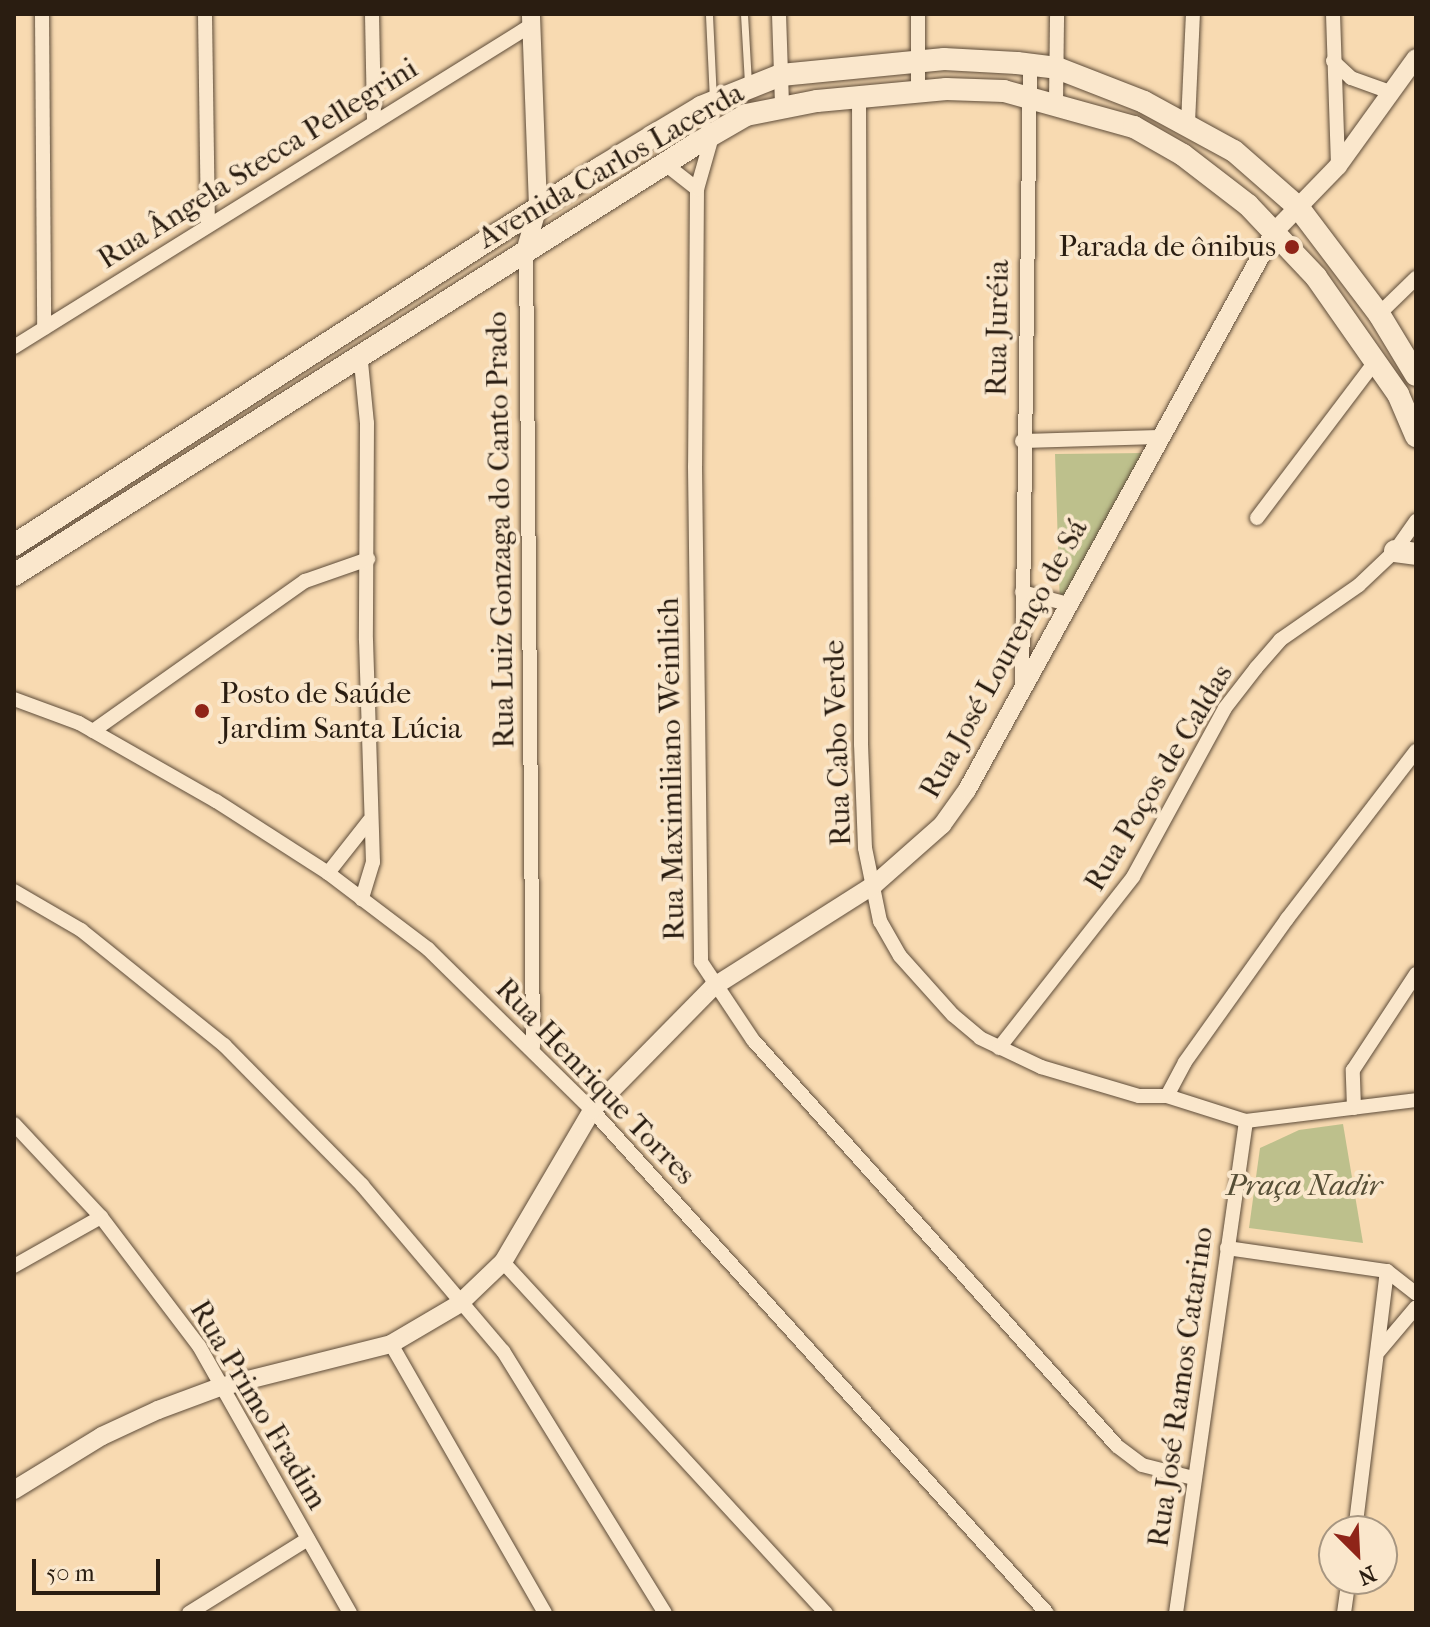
<!DOCTYPE html>
<meta charset="utf-8">
<style>
body{margin:0}
#map{position:relative;width:1430px;height:1627px;overflow:hidden;background:#f8dab1;font-family:"IM FELL French Canon",serif}
div>[style]{position:absolute}
.green>*{inset:0;background:#bdc08c}
.roads{filter:drop-shadow(0 0 2px #5e4c39) drop-shadow(0 0 2px #5e4c39)}
.service>*{height:7px;margin:-3.5px;padding:0 3.5px;transform-origin:3.5px;border-radius:3.5px;background:#fae7cc}
.minor>*{height:14px;margin:-7px;padding:0 7px;transform-origin:7px;border-radius:7px;background:#fae7cc}
.tertiary>*{height:18px;margin:-9px;padding:0 9px;transform-origin:9px;border-radius:9px;background:#fae7cc}
.secondary>*{height:22px;margin:-11px;padding:0 11px;transform-origin:11px;border-radius:11px;background:#fae7cc}
.dots>*{width:22px;height:22px;translate:-50% -50%;box-sizing:border-box;border:4px solid #fae7cc;border-radius:50%}
span{translate:-50% -50%;white-space:nowrap;text-align:center;line-height:1.15;-webkit-text-stroke:8px #fae7cc;paint-order:stroke}
.street-label{font-size:30px;color:#2a1d11}
.poi-label{font-size:30px;color:#2a1d11}
.right{translate:-100% -50%;text-align:right}
.left{translate:0 -50%;text-align:left}
.park-label{font-size:30px;color:#564e36;font-style:italic}
.frame{position:absolute;inset:0;border:16px solid #2a1d11;pointer-events:none}
.north{position:absolute;left:1318px;top:1515px;width:80px;height:80px;box-sizing:border-box;background:#fae7cc;border:2px solid #a79681;border-radius:50%;rotate:156deg;font-size:22px;font-weight:700;line-height:32px;text-align:center;color:#2a1d11}
.north::after{content:'';display:block;margin:auto;width:28px;height:36px;background:#8f2418;clip-path:polygon(50% 0,100% 100%,50% 72%,0 100%)}
.scale{position:absolute;left:32px;top:1559px;width:128px;height:36px;box-sizing:border-box;border:4px solid #2a1d11;border-top:0;padding-left:10px;font-size:24px;line-height:28px;white-space:nowrap;color:#2a1d11;-webkit-text-stroke:6px #fae7cc;paint-order:stroke}
</style>
<div id="map">
<div class="green">
<div style="clip-path:polygon(1146px 453px,1060px 606px,1055px 454px)"></div>
<div style="clip-path:polygon(1343px 1124px,1363px 1243px,1249px 1228px,1260px 1148px,1299px 1130px)"></div>
</div>
<div class="roads">
<div class="service">
<div style="left:744px;top:14px;width:70px;rotate:86.7deg"></div>
<div style="left:704px;top:129px;width:30px;rotate:-73deg"></div>
<div style="left:713px;top:100px;width:86px;rotate:-92.7deg"></div>
</div>
<div class="minor">
<div style="left:42px;top:14px;width:314px;rotate:89.6deg"></div>
<div style="left:205px;top:14px;width:210px;rotate:89.2deg"></div>
<div style="left:372px;top:14px;width:109px;rotate:88.9deg"></div>
<div style="left:779px;top:14px;width:91px;rotate:88.1deg"></div>
<div style="left:918px;top:14px;width:78px;rotate:90deg"></div>
<div style="left:1333px;top:14px;width:152px;rotate:88.1deg"></div>
<div style="left:1333px;top:61px;width:25px;rotate:43deg"></div>
<div style="left:1351px;top:78px;width:41px;rotate:19.7deg"></div>
<div style="left:859px;top:99px;width:645px;rotate:89.82deg"></div>
<div style="left:861px;top:744px;width:104px;rotate:87.8deg"></div>
<div style="left:865px;top:848px;width:75px;rotate:78.4deg"></div>
<div style="left:880px;top:921px;width:40px;rotate:60.3deg"></div>
<div style="left:900px;top:956px;width:79px;rotate:48.1deg"></div>
<div style="left:953px;top:1015px;width:35px;rotate:40deg"></div>
<div style="left:980px;top:1038px;width:68px;rotate:25.4deg"></div>
<div style="left:1041px;top:1067px;width:102px;rotate:16.5deg"></div>
<div style="left:1139px;top:1096px;width:28px"></div>
<div style="left:1167px;top:1096px;width:83px;rotate:17.6deg"></div>
<div style="left:1246px;top:1121px;width:171px;rotate:-7deg"></div>
<div style="left:1056px;top:102px;width:88px;rotate:-89.3deg"></div>
<div style="left:1188px;top:123px;width:109px;rotate:-87.4deg"></div>
<div style="left:713px;top:133px;width:58px;rotate:105.9deg"></div>
<div style="left:697px;top:189px;width:277px;rotate:90.4deg"></div>
<div style="left:695px;top:466px;width:496px;rotate:89.3deg"></div>
<div style="left:701px;top:962px;width:94px;rotate:56.3deg"></div>
<div style="left:753px;top:1040px;width:545px;rotate:48.12deg"></div>
<div style="left:1117px;top:1446px;width:31px;rotate:37deg"></div>
<div style="left:1142px;top:1465px;width:53px;rotate:14.3deg"></div>
<div style="left:664px;top:163px;width:42px;rotate:38.2deg"></div>
<div style="left:526px;top:248px;width:799px;rotate:89.5deg"></div>
<div style="left:1379px;top:314px;width:52px;rotate:-44.2deg"></div>
<div style="left:14px;top:347px;width:608px;rotate:-31.89deg"></div>
<div style="left:360px;top:352px;width:71px;rotate:84.4deg"></div>
<div style="left:367px;top:423px;width:217px;rotate:90.3deg"></div>
<div style="left:366px;top:640px;width:222px;rotate:88.2deg"></div>
<div style="left:373px;top:862px;width:39px;rotate:107deg"></div>
<div style="left:1022px;top:441px;width:138px;rotate:-1.7deg"></div>
<div style="left:1257px;top:518px;width:196px;rotate:-52.9deg"></div>
<div style="left:1022px;top:592px;width:48px;rotate:14.6deg"></div>
<div style="left:1022px;top:686px;width:621px;rotate:-89.26deg"></div>
<div style="left:14px;top:699px;width:69px;rotate:20.3deg"></div>
<div style="left:79px;top:723px;width:158px;rotate:29.7deg"></div>
<div style="left:216px;top:801px;width:133px;rotate:32.7deg"></div>
<div style="left:328px;top:873px;width:126px;rotate:37.2deg"></div>
<div style="left:428px;top:949px;width:230px;rotate:44.5deg"></div>
<div style="left:592px;top:1110px;width:678px;rotate:47.87deg"></div>
<div style="left:93px;top:731px;width:260px;rotate:-35.3deg"></div>
<div style="left:305px;top:581px;width:67px;rotate:-19.2deg"></div>
<div style="left:328px;top:873px;width:66px;rotate:-51.7deg"></div>
<div style="left:14px;top:891px;width:78px;rotate:30.2deg"></div>
<div style="left:81px;top:930px;width:184px;rotate:38.8deg"></div>
<div style="left:224px;top:1045px;width:197px;rotate:45.4deg"></div>
<div style="left:362px;top:1185px;width:218px;rotate:49.7deg"></div>
<div style="left:503px;top:1351px;width:308px;rotate:58.3deg"></div>
<div style="left:999px;top:1048px;width:217px;rotate:-51.9deg"></div>
<div style="left:1133px;top:877px;width:192px;rotate:-61.4deg"></div>
<div style="left:1225px;top:708px;width:51px;rotate:-52.2deg"></div>
<div style="left:1256px;top:668px;width:37px;rotate:-49deg"></div>
<div style="left:1280px;top:640px;width:96px;rotate:-34.8deg"></div>
<div style="left:1359px;top:585px;width:50px;rotate:-43.4deg"></div>
<div style="left:1395px;top:551px;width:37px;rotate:-55deg"></div>
<div style="left:1167px;top:1096px;width:38px;rotate:-62deg"></div>
<div style="left:1185px;top:1062px;width:176px;rotate:-54.5deg"></div>
<div style="left:1287px;top:919px;width:212px;rotate:-52.5deg"></div>
<div style="left:1354px;top:1108px;width:38px;rotate:-92deg"></div>
<div style="left:1353px;top:1070px;width:115px;rotate:-56.7deg"></div>
<div style="left:14px;top:1124px;width:127px;rotate:46.9deg"></div>
<div style="left:101px;top:1217px;width:162px;rotate:52.8deg"></div>
<div style="left:199px;top:1346px;width:307px;rotate:60.5deg"></div>
<div style="left:1227px;top:1248px;width:162px;rotate:8.2deg"></div>
<div style="left:1387px;top:1271px;width:37px;rotate:38deg"></div>
<div style="left:503px;top:1262px;width:477px;rotate:47.4deg"></div>
<div style="left:14px;top:1266px;width:100px;rotate:-29.4deg"></div>
<div style="left:391px;top:1344px;width:310px;rotate:60.2deg"></div>
<div style="left:1379px;top:1351px;width:57px;rotate:-49.9deg"></div>
<div style="left:1355px;top:1531px;width:262px;rotate:-83deg"></div>
<div style="left:189px;top:1613px;width:140px;rotate:-31.9deg"></div>
<div style="left:1176px;top:1613px;width:497px;rotate:-81.9deg"></div>
<div style="left:1344px;top:1613px;width:34px;rotate:-82deg"></div>
</div>
<div class="tertiary">
<div style="left:526px;top:248px;width:43px;rotate:-73.7deg"></div>
<div style="left:538px;top:207px;width:193px;rotate:-92.1deg"></div>
<div style="left:14px;top:1490px;width:103px;rotate:-31.5deg"></div>
<div style="left:102px;top:1436px;width:62px;rotate:-24.9deg"></div>
<div style="left:158px;top:1410px;width:66px;rotate:-20.4deg"></div>
<div style="left:220px;top:1387px;width:176px;rotate:-14.1deg"></div>
<div style="left:391px;top:1344px;width:79px;rotate:-30.5deg"></div>
<div style="left:459px;top:1304px;width:61px;rotate:-43.7deg"></div>
<div style="left:503px;top:1262px;width:176px;rotate:-59.6deg"></div>
<div style="left:592px;top:1110px;width:173px;rotate:-45.5deg"></div>
<div style="left:713px;top:987px;width:191px;rotate:-32.4deg"></div>
<div style="left:874px;top:885px;width:91px;rotate:-41.4deg"></div>
<div style="left:942px;top:825px;width:43px;rotate:-54.5deg"></div>
<div style="left:967px;top:790px;width:637px;rotate:-61.18deg"></div>
<div style="left:1274px;top:232px;width:92px;rotate:-45.9deg"></div>
<div style="left:1338px;top:166px;width:133px;rotate:-54.2deg"></div>
</div>
<div class="secondary">
<div style="left:14px;top:545px;width:697px;rotate:-32.75deg"></div>
<div style="left:600px;top:168px;width:118px;rotate:-31.1deg"></div>
<div style="left:701px;top:107px;width:86px;rotate:-21.8deg"></div>
<div style="left:781px;top:75px;width:164px;rotate:-5.6deg"></div>
<div style="left:944px;top:59px;width:73px;rotate:3.1deg"></div>
<div style="left:1017px;top:63px;width:40px;rotate:7.1deg"></div>
<div style="left:1057px;top:68px;width:93px;rotate:21.3deg"></div>
<div style="left:1144px;top:102px;width:102px;rotate:28.6deg"></div>
<div style="left:1234px;top:151px;width:85px;rotate:41.2deg"></div>
<div style="left:1298px;top:207px;width:134px;rotate:52.9deg"></div>
<div style="left:1379px;top:314px;width:71px;rotate:58.8deg"></div>
<div style="left:1395px;top:551px;width:21px;rotate:8deg"></div>
<div style="left:14px;top:575px;width:807px;rotate:-32.29deg"></div>
<div style="left:696px;top:144px;width:58px;rotate:-30.1deg"></div>
<div style="left:746px;top:115px;width:72px;rotate:-11.2deg"></div>
<div style="left:817px;top:101px;width:130px;rotate:-5.3deg"></div>
<div style="left:946px;top:89px;width:58px;rotate:2deg"></div>
<div style="left:1004px;top:91px;width:135px;rotate:15.5deg"></div>
<div style="left:1134px;top:127px;width:56px;rotate:29.7deg"></div>
<div style="left:1183px;top:155px;width:82px;rotate:37.6deg"></div>
<div style="left:1248px;top:205px;width:99px;rotate:46.6deg"></div>
<div style="left:1316px;top:277px;width:143px;rotate:55deg"></div>
<div style="left:1398px;top:394px;width:46px;rotate:66.8deg"></div>
</div>
</div>
<div class="dots">
<div style="left:1292px;top:247px;background:#8f2418"></div>
<div style="left:202px;top:711px;background:#8f2418"></div>
</div>
<div class="street-label">
<span style="left:258px;top:164px;rotate:-32deg">Rua Ângela Stecca Pellegrini</span>
<span style="left:611px;top:166px;rotate:-30deg">Avenida Carlos Lacerda</span>
<span style="left:998px;top:328px;rotate:-89deg">Rua Juréia</span>
<span style="left:501px;top:530px;rotate:-91deg">Rua Luiz Gonzaga do Canto Prado</span>
<span style="left:1004px;top:659px;rotate:-61deg">Rua José Lourenço de Sá</span>
<span style="left:838px;top:743px;rotate:-92deg">Rua Cabo Verde</span>
<span style="left:672px;top:769px;rotate:-91deg">Rua Maximiliano Weinlich</span>
<span style="left:1159px;top:778px;rotate:-59deg">Rua Poços de Caldas</span>
<span style="left:595px;top:1082px;rotate:46deg">Rua Henrique Torres</span>
<span style="left:1181px;top:1387px;rotate:-82deg">Rua José Ramos Catarino</span>
<span style="left:258px;top:1405px;rotate:59deg">Rua Primo Fradim</span>
</div>
<div class="poi-label">
<span class="right" style="left:1276px;top:247px">Parada de ônibus</span>
<span class="left" style="left:220px;top:711px">Posto de Saúde<br>Jardim Santa Lúcia</span>
</div>
<div class="park-label">
<span style="left:1304px;top:1186px">Praça Nadir</span>
</div>
<div class="frame"></div>
<div class="north">N</div>
<div class="scale">50 m</div>
</div>
